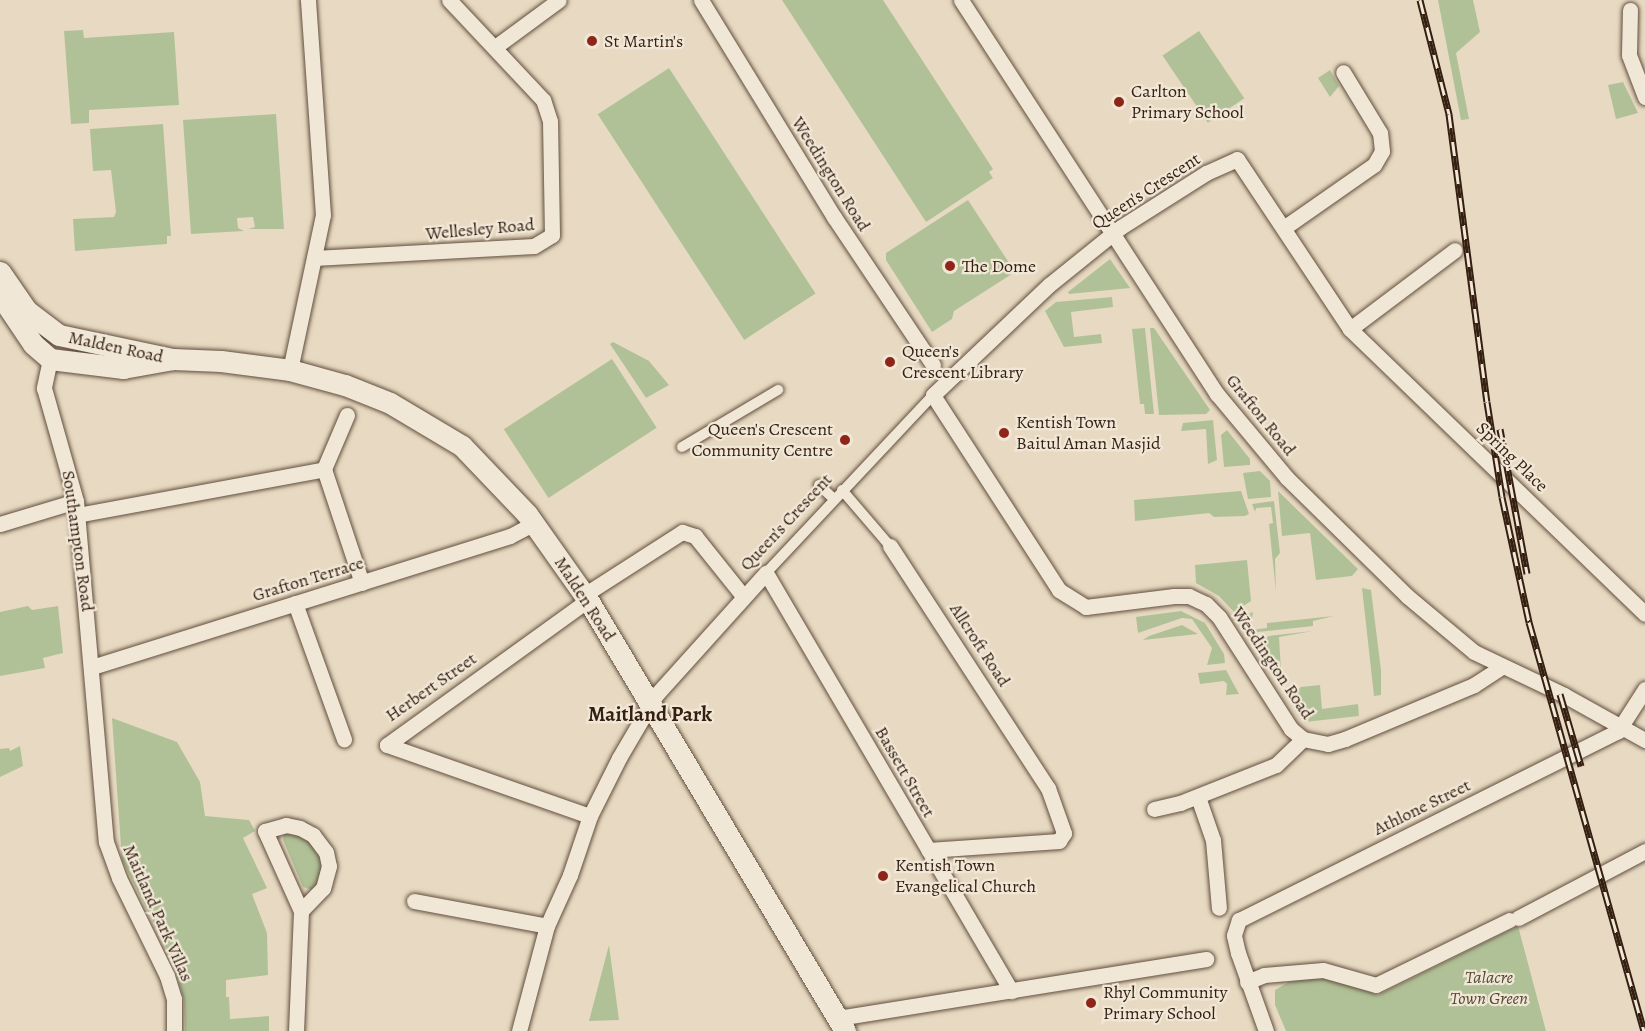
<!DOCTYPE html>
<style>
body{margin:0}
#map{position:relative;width:1645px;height:1031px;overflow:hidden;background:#e8dac2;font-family:Alegreya,serif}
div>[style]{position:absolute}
.green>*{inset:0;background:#b1c197;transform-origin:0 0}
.roads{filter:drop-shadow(0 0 2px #614e3d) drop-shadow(0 0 2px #614e3d)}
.pedestrian>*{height:10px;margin:-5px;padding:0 5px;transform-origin:5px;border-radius:5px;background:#f0e7d7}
.minor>*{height:15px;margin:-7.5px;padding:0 7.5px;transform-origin:7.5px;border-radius:7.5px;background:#f0e7d7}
.secondary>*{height:21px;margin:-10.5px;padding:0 10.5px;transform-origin:10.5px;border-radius:10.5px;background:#f0e7d7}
.rail>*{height:7px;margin-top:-3.5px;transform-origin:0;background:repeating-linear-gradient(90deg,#f0e7d7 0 14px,#341f11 0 28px);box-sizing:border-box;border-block:2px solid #341f11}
.dots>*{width:16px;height:16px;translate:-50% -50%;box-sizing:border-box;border:3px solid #f0e7d7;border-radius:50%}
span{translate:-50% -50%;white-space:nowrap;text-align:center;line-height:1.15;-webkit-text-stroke:4.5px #f0e7d7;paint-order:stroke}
.poi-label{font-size:18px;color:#341f11}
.left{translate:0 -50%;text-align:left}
.right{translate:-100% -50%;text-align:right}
.street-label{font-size:18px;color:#341f11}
.park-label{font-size:18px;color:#534832;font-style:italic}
.quarter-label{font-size:21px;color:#341f11;font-weight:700}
</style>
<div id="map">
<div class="green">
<div style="clip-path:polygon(782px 0,883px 0,993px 169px,989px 172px,993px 178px,926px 222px)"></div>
<div style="clip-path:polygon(1438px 0,1473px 0,1480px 32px,1456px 53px,1469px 119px,1461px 120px)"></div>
<div style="clip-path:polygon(83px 30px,84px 38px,174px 32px,179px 105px,89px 110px,89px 123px,71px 124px,64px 31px)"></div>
<div style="left:1199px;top:31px;width:81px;height:44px;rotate:56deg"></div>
<div style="left:669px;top:68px;width:269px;height:85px;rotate:57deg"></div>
<div style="clip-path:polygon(1330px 70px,1339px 86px,1330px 97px,1318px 78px)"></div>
<div style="clip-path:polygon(1623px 82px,1638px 113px,1616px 119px,1608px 85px)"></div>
<div style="clip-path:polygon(276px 114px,284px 229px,248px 229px,255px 227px,253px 217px,237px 218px,238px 228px,244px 231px,191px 234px,183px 120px)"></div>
<div style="clip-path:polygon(163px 124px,171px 236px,167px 236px,167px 244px,75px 251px,73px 219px,114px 217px,116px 212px,111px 170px,93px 171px,90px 129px)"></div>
<div style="clip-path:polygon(968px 200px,1015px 272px,954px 311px,952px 319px,932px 332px,886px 260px,886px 253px)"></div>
<div style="clip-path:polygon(1110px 259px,1130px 288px,1069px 294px,1068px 292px)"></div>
<div style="clip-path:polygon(1112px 297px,1113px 307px,1071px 312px,1074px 337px,1101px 334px,1102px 343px,1064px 347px,1045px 311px,1056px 302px)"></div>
<div style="clip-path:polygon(1145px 328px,1154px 414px,1145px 414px,1144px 404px,1140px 404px,1132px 329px)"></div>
<div style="clip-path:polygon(1150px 328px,1154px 328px,1210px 410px,1206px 414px,1159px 415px)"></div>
<div style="clip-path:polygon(613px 342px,649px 361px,669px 385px,646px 398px,610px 344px)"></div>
<div style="left:612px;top:359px;width:82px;height:129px;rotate:57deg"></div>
<div style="clip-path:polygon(1213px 420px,1217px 460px,1208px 464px,1206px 429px,1181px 431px,1183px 423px)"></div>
<div style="clip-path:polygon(1227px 430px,1250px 459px,1250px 465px,1224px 467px,1221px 435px)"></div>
<div style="clip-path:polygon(1260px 471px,1270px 481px,1271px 497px,1248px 499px,1243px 473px)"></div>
<div style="clip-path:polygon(1241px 491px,1249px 514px,1245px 516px,1214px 517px,1209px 513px,1135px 521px,1134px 500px)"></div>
<div style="clip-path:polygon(1278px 491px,1358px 569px,1352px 576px,1316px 580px,1310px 533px,1282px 536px)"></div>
<div style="clip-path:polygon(1274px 501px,1280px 553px,1275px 559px,1276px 592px,1269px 524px,1273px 523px,1271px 507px,1256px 508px,1255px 512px,1252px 504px)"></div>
<div style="clip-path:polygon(1247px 560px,1251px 601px,1234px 612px,1219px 596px,1196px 583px,1195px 565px)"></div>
<div style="clip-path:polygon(1362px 588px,1371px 590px,1381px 670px,1381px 695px,1374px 696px)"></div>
<div style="clip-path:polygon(28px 606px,32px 610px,58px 606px,63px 653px,43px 658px,45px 668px,0 676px,0 612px)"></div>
<div style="clip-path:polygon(1181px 611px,1205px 623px,1224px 654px,1225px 663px,1207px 665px,1212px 648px,1192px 619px,1182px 618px,1138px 633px,1136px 617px)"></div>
<div style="clip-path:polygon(1253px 612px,1250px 630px,1267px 628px,1267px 623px,1334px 616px,1313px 621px,1313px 626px,1248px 633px,1239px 617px)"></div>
<div style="clip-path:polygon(1182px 625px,1198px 634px,1143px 640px,1149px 636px)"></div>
<div style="clip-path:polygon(1313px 631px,1279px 637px,1282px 686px,1251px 638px)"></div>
<div style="clip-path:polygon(1226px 670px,1239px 694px,1226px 695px,1227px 684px,1224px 681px,1200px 684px,1198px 673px)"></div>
<div style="clip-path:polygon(1320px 685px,1322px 709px,1358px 704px,1359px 716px,1305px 722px,1290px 694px,1301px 687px)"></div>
<div style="clip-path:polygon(112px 718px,177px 742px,200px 782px,205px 816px,249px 820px,255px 831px,243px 838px,267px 888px,252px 894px,267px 933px,268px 975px,226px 980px,226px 997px,229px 997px,230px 1019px,269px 1016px,269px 1031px,185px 1031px,184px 1000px,171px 957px,122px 860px)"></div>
<div style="clip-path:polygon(20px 746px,23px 766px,0 777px,0 749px,9px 748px,10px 751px)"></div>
<div style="clip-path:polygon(292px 832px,305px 836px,322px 861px,321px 877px,313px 890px,303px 887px,283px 840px,284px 834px)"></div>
<div style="clip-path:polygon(1518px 926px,1546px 1031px,1286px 1031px,1275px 1005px,1275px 990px,1289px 982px,1309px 978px,1328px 978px,1378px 995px)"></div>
<div style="clip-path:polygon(609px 945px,619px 1020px,589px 1021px)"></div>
</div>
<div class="roads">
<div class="pedestrian">
<div style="left:682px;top:447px;width:112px;rotate:-30.7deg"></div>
<div style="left:819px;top:485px;width:21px;rotate:43deg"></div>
<div style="left:842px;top:490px;width:74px;rotate:49.4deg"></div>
<div style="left:766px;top:573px;width:244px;rotate:-46.8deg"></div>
</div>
<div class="minor">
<div style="left:701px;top:0;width:255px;rotate:58.5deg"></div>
<div style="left:834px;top:217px;width:178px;rotate:56.2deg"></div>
<div style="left:961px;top:0;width:470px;rotate:57deg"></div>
<div style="left:1217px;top:394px;width:109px;rotate:50.2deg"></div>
<div style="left:1287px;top:478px;width:168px;rotate:44.5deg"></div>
<div style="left:1407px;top:596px;width:87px;rotate:39.9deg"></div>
<div style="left:1474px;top:652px;width:100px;rotate:25.5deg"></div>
<div style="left:1564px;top:695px;width:93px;rotate:29.1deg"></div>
<div style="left:1630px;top:10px;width:45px;rotate:91.3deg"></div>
<div style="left:1629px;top:55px;width:45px;rotate:69.1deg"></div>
<div style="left:495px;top:47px;width:79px;rotate:-36.3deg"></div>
<div style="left:1285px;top:227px;width:108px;rotate:-34.9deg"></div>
<div style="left:1374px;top:165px;width:16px;rotate:-60deg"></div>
<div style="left:1382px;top:151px;width:18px;rotate:-96deg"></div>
<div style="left:1380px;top:133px;width:71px;rotate:-121.2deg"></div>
<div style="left:314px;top:258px;width:220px;rotate:-3.1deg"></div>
<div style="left:534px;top:246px;width:21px;rotate:-31deg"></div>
<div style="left:552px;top:235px;width:114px;rotate:-91deg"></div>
<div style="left:550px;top:121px;width:22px;rotate:-108deg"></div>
<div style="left:543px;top:100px;width:137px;rotate:-133.2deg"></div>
<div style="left:1350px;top:329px;width:131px;rotate:-37deg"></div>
<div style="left:50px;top:359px;width:30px;rotate:102deg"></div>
<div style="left:44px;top:388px;width:117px;rotate:74.2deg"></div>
<div style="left:76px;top:501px;width:342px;rotate:85deg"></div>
<div style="left:106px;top:842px;width:38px;rotate:70deg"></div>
<div style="left:119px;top:878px;width:109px;rotate:63.9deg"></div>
<div style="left:167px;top:976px;width:24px;rotate:73deg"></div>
<div style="left:174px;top:999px;width:32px;rotate:90deg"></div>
<div style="left:290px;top:370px;width:158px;rotate:-78deg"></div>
<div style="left:323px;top:215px;width:216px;rotate:-94deg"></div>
<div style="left:347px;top:415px;width:59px;rotate:113.1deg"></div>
<div style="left:324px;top:469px;width:120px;rotate:71.6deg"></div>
<div style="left:77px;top:515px;width:251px;rotate:-10.5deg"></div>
<div style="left:0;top:524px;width:79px;rotate:-16.8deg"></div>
<div style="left:890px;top:546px;width:289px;rotate:56.9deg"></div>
<div style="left:1048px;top:788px;width:48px;rotate:70.4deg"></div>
<div style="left:1064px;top:833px;width:9px;rotate:122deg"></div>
<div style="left:1059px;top:841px;width:131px;rotate:176.1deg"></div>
<div style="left:584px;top:595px;width:117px;rotate:-32.7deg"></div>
<div style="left:682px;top:532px;width:14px;rotate:17deg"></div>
<div style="left:695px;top:536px;width:77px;rotate:51.3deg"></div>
<div style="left:588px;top:600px;width:248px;rotate:144.2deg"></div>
<div style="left:387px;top:745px;width:215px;rotate:19.3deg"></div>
<div style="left:295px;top:603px;width:145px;rotate:70.2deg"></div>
<div style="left:92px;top:667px;width:438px;rotate:-17.4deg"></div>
<div style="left:510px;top:536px;width:27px;rotate:-28deg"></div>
<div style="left:1500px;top:668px;width:31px;rotate:147deg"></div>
<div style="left:1474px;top:685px;width:140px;rotate:157.3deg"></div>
<div style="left:1345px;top:739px;width:18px;rotate:164deg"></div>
<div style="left:1328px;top:744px;width:25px;rotate:-169deg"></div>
<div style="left:1303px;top:739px;width:16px;rotate:-140deg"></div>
<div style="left:1291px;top:729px;width:133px;rotate:-122.7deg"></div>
<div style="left:1219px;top:617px;width:18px;rotate:-135deg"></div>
<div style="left:1206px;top:604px;width:19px;rotate:-155deg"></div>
<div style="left:1189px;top:596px;width:15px;rotate:180deg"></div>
<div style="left:1174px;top:596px;width:89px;rotate:172.9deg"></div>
<div style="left:1086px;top:607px;width:32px;rotate:-148deg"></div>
<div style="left:1059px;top:590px;width:232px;rotate:-122.9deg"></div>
<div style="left:933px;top:395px;width:160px;rotate:-43.5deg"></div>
<div style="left:1049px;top:285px;width:92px;rotate:-38.9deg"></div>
<div style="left:1121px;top:227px;width:101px;rotate:-32.4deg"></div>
<div style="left:1206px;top:173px;width:34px;rotate:-24deg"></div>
<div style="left:1237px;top:159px;width:204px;rotate:56.4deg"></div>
<div style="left:1350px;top:329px;width:410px;rotate:44deg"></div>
<div style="left:1198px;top:797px;width:46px;rotate:70.8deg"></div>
<div style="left:1213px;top:840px;width:68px;rotate:85deg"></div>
<div style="left:1154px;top:809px;width:27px;rotate:-13deg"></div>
<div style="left:1180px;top:803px;width:103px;rotate:-21.6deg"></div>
<div style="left:1276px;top:765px;width:37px;rotate:-44deg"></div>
<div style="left:414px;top:901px;width:135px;rotate:10.6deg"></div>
<div style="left:1518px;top:918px;width:144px;rotate:-27.8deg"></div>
<div style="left:1247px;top:982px;width:18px;rotate:-22deg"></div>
<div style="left:1264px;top:975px;width:59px;rotate:-4.8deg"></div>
<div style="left:1323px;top:970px;width:55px;rotate:15.8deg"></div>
<div style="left:1376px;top:985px;width:148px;rotate:-26deg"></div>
<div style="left:838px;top:1018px;width:373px;rotate:-9.1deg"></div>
<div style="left:296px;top:1031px;width:120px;rotate:-87.6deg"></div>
<div style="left:301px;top:911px;width:88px;rotate:-114.2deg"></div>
<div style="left:265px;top:831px;width:22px;rotate:-16deg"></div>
<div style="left:286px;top:825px;width:14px;rotate:12deg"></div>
<div style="left:300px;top:828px;width:15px;rotate:28deg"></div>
<div style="left:313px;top:835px;width:21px;rotate:53deg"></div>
<div style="left:326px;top:852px;width:14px;rotate:78deg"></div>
<div style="left:329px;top:866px;width:23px;rotate:105deg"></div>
<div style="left:323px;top:888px;width:32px;rotate:134deg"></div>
<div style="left:519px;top:1031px;width:109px;rotate:-75.1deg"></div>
<div style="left:547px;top:926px;width:56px;rotate:-65.7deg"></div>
<div style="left:570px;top:875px;width:62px;rotate:-71.3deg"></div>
<div style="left:590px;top:816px;width:65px;rotate:-63.4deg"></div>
<div style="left:619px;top:758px;width:73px;rotate:-59.6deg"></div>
<div style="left:656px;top:695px;width:164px;rotate:-48deg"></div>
<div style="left:766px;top:573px;width:485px;rotate:59.6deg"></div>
<div style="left:1266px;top:1031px;width:83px;rotate:-109.7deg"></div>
<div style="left:1238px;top:953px;width:18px;rotate:-103deg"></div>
<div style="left:1234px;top:935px;width:16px;rotate:-72deg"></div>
<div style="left:1239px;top:920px;width:424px;rotate:-26.5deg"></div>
<div style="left:1618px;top:731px;width:50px;rotate:-57.3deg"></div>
</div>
<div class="secondary">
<div style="left:0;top:272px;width:47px;rotate:55.3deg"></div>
<div style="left:27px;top:311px;width:40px;rotate:37deg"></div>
<div style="left:59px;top:335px;width:116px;rotate:12deg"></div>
<div style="left:0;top:295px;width:59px;rotate:56deg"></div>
<div style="left:33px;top:344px;width:23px;rotate:41deg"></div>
<div style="left:50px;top:359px;width:74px;rotate:7deg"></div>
<div style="left:123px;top:368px;width:51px;rotate:-10.2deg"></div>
<div style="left:173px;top:359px;width:48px;rotate:2.4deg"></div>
<div style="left:221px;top:361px;width:70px;rotate:7.4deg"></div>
<div style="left:290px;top:370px;width:57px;rotate:15.3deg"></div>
<div style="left:345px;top:385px;width:48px;rotate:21.8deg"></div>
<div style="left:390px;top:403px;width:84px;rotate:30.8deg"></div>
<div style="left:462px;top:446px;width:94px;rotate:46.3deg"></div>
<div style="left:527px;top:514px;width:105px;rotate:54.7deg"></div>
<div style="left:588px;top:600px;width:502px;rotate:59.19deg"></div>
</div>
</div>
<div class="rail">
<div style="left:1420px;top:0;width:118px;rotate:75.7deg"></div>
<div style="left:1449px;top:114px;width:290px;rotate:82.5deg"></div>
<div style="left:1487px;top:402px;width:96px;rotate:81deg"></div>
<div style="left:1502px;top:497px;width:128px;rotate:77.8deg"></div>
<div style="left:1529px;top:622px;width:425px;rotate:74.3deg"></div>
<div style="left:1500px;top:429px;width:147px;rotate:79.4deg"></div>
<div style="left:1560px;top:694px;width:75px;rotate:73.7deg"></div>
</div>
<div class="dots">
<div style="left:592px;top:41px;background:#8f2418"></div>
<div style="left:1119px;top:102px;background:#8f2418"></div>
<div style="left:950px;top:266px;background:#8f2418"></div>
<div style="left:890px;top:362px;background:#8f2418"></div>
<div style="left:1004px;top:433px;background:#8f2418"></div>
<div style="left:845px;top:440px;background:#8f2418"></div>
<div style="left:883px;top:876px;background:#8f2418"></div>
<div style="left:1091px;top:1003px;background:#8f2418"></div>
</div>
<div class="poi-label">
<span class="left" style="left:604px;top:41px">St Martin's</span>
<span class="left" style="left:1131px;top:102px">Carlton<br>Primary School</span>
<span class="left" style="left:962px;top:266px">The Dome</span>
<span class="left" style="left:902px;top:362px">Queen's<br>Crescent Library</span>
<span class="left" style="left:1016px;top:433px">Kentish Town<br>Baitul Aman Masjid</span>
<span class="right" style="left:833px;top:440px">Queen's Crescent<br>Community Centre</span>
<span class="left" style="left:895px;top:876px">Kentish Town<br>Evangelical Church</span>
<span class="left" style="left:1103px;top:1003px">Rhyl Community<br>Primary School</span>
</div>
<div class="street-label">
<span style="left:831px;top:174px;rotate:58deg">Weedington Road</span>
<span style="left:1146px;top:191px;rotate:-33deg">Queen's Crescent</span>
<span style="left:480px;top:229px;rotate:-5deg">Wellesley Road</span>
<span style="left:116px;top:347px;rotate:12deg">Malden Road</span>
<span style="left:1261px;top:415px;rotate:51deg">Grafton Road</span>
<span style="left:1512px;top:457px;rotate:44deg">Spring Place</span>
<span style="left:786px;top:522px;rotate:-47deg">Queen's Crescent</span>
<span style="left:78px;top:541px;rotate:82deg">Southampton Road</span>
<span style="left:308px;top:579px;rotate:-17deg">Grafton Terrace</span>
<span style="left:585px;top:599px;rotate:57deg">Malden Road</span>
<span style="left:980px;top:645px;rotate:57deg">Allcroft Road</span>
<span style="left:1273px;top:663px;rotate:56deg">Weedington Road</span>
<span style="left:431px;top:687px;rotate:-35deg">Herbert Street</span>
<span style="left:905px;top:772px;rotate:60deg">Bassett Street</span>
<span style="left:1422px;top:807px;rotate:-26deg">Athlone Street</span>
<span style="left:158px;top:913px;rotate:66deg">Maitland Park Villas</span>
</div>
<div class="park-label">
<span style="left:1489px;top:988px">Talacre<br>Town Green</span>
</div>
<div class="quarter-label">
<span style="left:650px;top:714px">Maitland Park</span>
</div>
</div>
